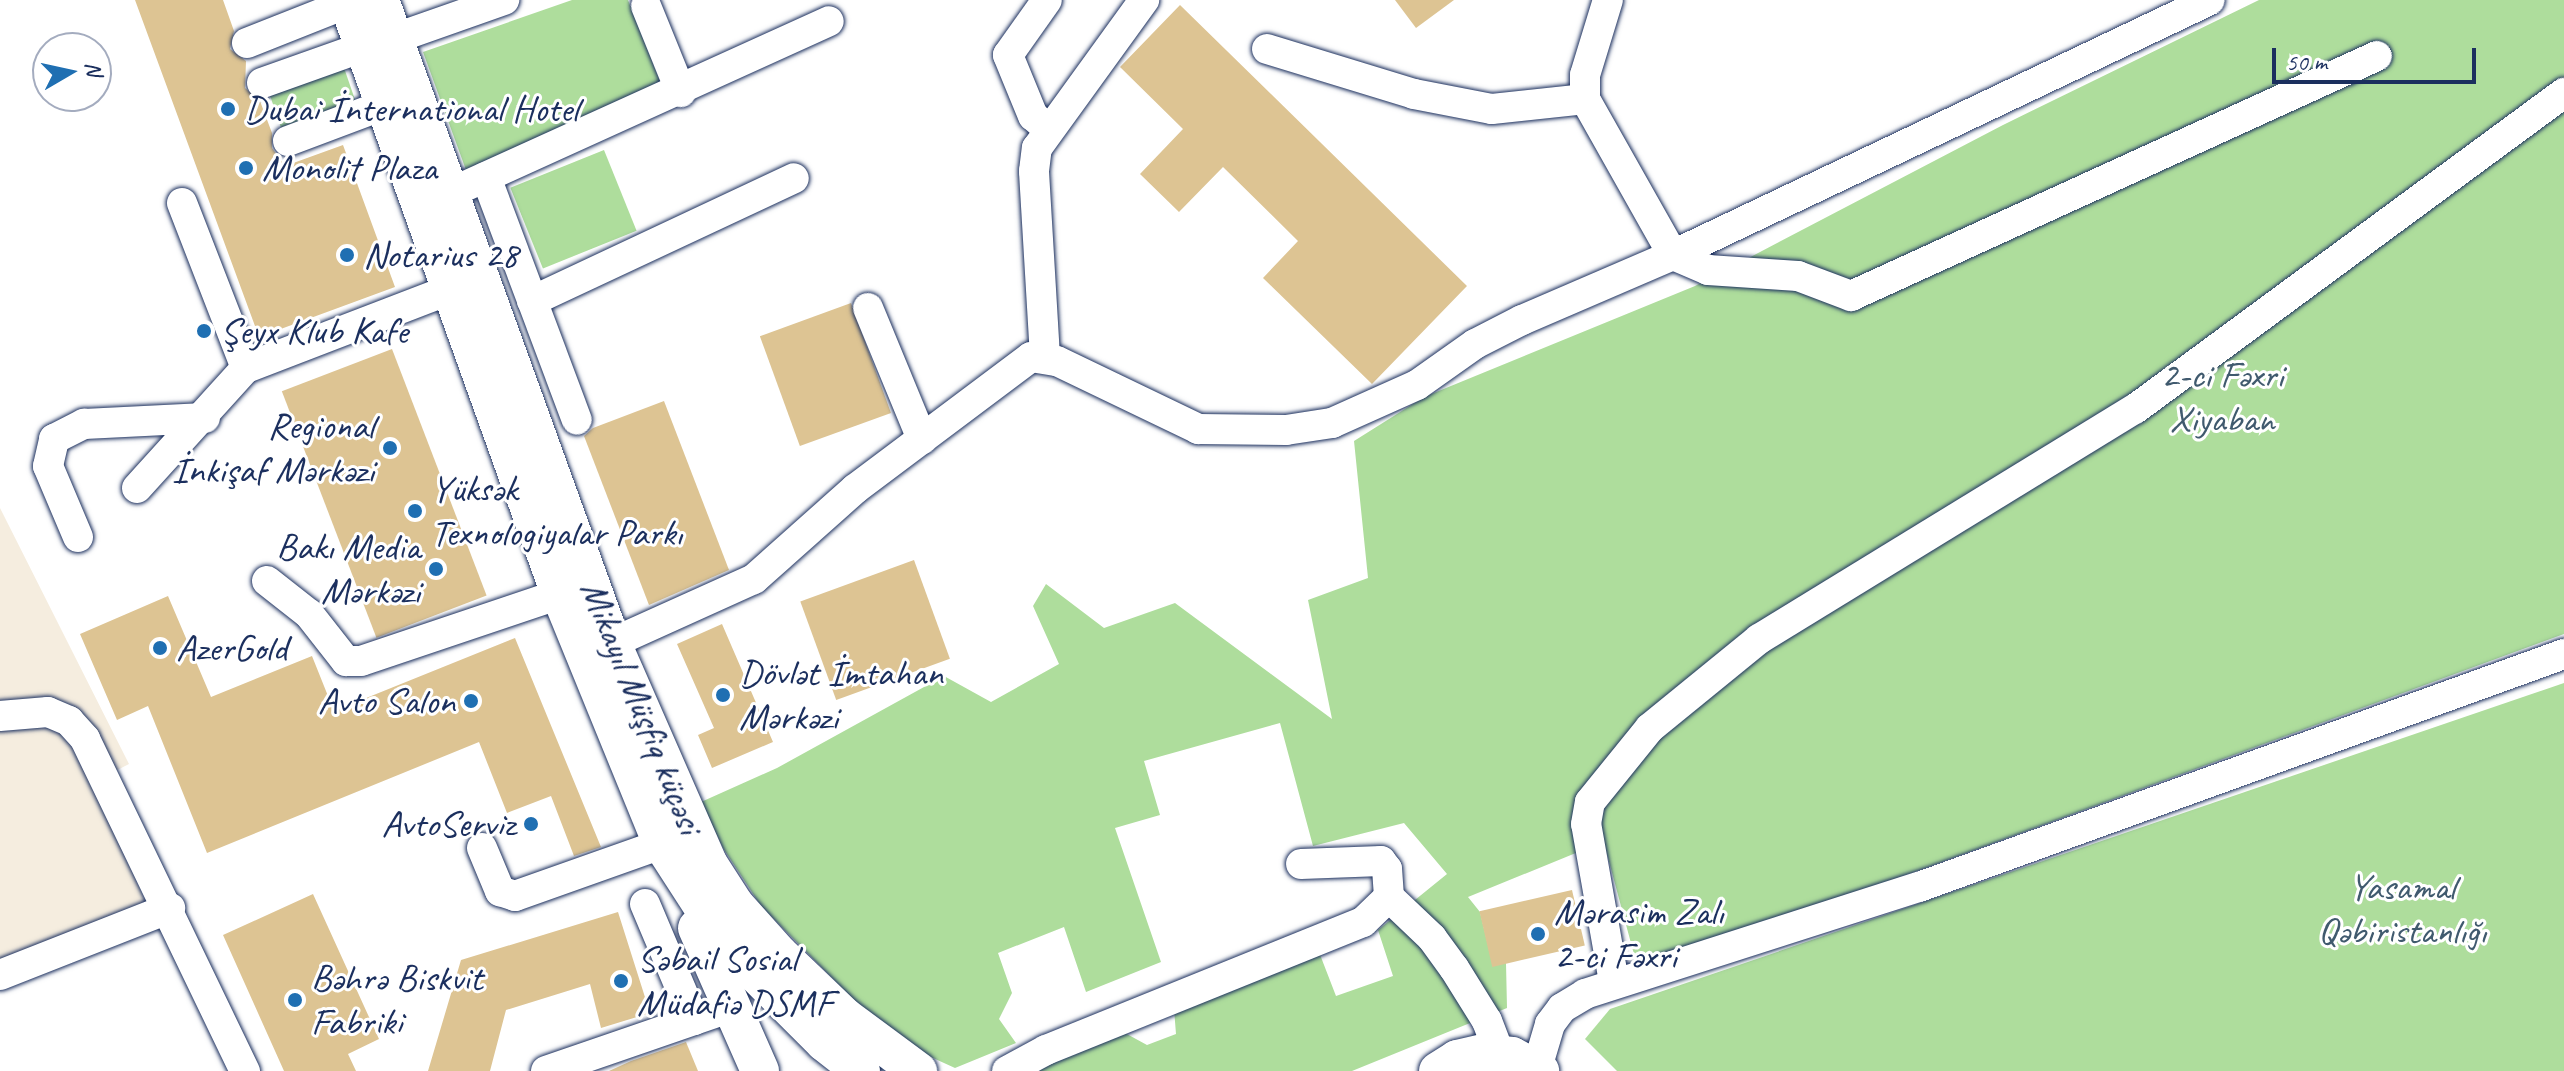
<!DOCTYPE html>
<meta charset="utf-8">
<style>
body{margin:0}
#map{position:relative;width:2564px;height:1071px;overflow:hidden;background:#fff;font-family:Caveat,sans-serif}
div>[style]{position:absolute}
.built>*{inset:0;background:#f5eddf}
.green>*{inset:0;background:#aedd9c;transform-origin:0 0}
.building>*{inset:0;background:#ddc493;transform-origin:0 0}
.roads{filter:drop-shadow(0 0 2px #1b2f5e) drop-shadow(0 0 2px #1b2f5e)}
.minor>*{height:30px;margin:-15px;padding:0 15px;transform-origin:15px;border-radius:15px;background:#fff}
.major>*{height:38px;margin:-19px;padding:0 19px;transform-origin:19px;border-radius:19px;background:#fff}
.dots>*{width:22px;height:22px;translate:-50% -50%;box-sizing:border-box;border:4px solid #fff;border-radius:50%}
span{translate:-50% -50%;white-space:nowrap;text-align:center;line-height:1.15;-webkit-text-stroke:6px #fff;paint-order:stroke}
.poi-label{font-size:38px;color:#1b2f5e}
.left{translate:0 -50%;text-align:left}
.right{translate:-100% -50%;text-align:right}
.park-label{font-size:38px;color:#405a6e}
.street-label{font-size:38px;color:#1b2f5e}
.north{position:absolute;left:32px;top:32px;width:80px;height:80px;box-sizing:border-box;background:#fff;border:2px solid #a4acbf;border-radius:50%;rotate:81deg;font-size:22px;font-weight:700;line-height:32px;text-align:center;color:#1b2f5e}
.north::after{content:'';display:block;margin:auto;width:28px;height:36px;background:#1f6fb2;clip-path:polygon(50% 0,100% 100%,50% 72%,0 100%)}
.scale{position:absolute;left:2272px;top:48px;width:204px;height:36px;box-sizing:border-box;border:4px solid #1b2f5e;border-top:0;padding-left:10px;font-size:24px;line-height:28px;white-space:nowrap;color:#1b2f5e;-webkit-text-stroke:6px #fff;paint-order:stroke}
</style>
<div id="map">
<div class="built">
<div style="clip-path:polygon(0 508px,129px 764px,92px 783px,157px 927px,0 988px)"></div>
</div>
<div class="green">
<div style="clip-path:polygon(572px 0,628px 0,661px 84px,466px 170px,423px 52px)"></div>
<div style="clip-path:polygon(2259px 0,2564px 0,2564px 634px,1639px 973px,1607px 854px,1588px 848px,1468px 897px,1480px 912px,1493px 966px,1506px 963px,1507px 1008px,1352px 1071px,1033px 1071px,1125px 1033px,1147px 1045px,1176px 1034px,1174px 1009px,1319px 952px,1336px 996px,1393px 976px,1378px 930px,1447px 874px,1404px 823px,1313px 846px,1280px 723px,1144px 761px,1160px 815px,1115px 828px,1161px 962px,1086px 992px,1064px 927px,998px 953px,1012px 993px,999px 1019px,1016px 1043px,955px 1068px,922px 1053px,857px 1003px,761px 906px,723px 848px,701px 802px,777px 768px,944px 676px,991px 702px,1059px 664px,1033px 606px,1046px 584px,1104px 628px,1175px 603px,1332px 719px,1308px 600px,1368px 578px,1354px 441px,1424px 397px,1695px 286px,2003px 125px)"></div>
<div style="left:342px;top:62px;width:42px;height:79px;rotate:71deg"></div>
<div style="left:604px;top:150px;width:87px;height:101px;rotate:68deg"></div>
<div style="clip-path:polygon(2564px 683px,2564px 1071px,1617px 1071px,1585px 1039px,1610px 1009px)"></div>
</div>
<div class="building">
<div style="clip-path:polygon(135px 0,223px 0,234px 31px,230px 49px,246px 61px,245px 88px,260px 101px,272px 133px,272px 148px,285px 166px,343px 145px,395px 287px,259px 337px)"></div>
<div style="clip-path:polygon(1395px 0,1454px 0,1416px 28px)"></div>
<div style="clip-path:polygon(1180px 5px,1467px 286px,1372px 384px,1263px 278px,1298px 241px,1223px 167px,1179px 212px,1140px 174px,1183px 129px,1120px 67px)"></div>
<div style="left:851px;top:303px;width:117px;height:97px;rotate:70deg"></div>
<div style="left:392px;top:349px;width:264px;height:118px;rotate:69deg"></div>
<div style="clip-path:polygon(664px 401px,729px 570px,649px 605px,584px 436px,593px 428px)"></div>
<div style="left:914px;top:560px;width:105px;height:121px;rotate:70deg"></div>
<div style="clip-path:polygon(168px 596px,211px 697px,312px 656px,334px 711px,515px 638px,601px 847px,574px 856px,551px 796px,507px 813px,479px 742px,207px 853px,148px 706px,117px 720px,80px 634px)"></div>
<div style="clip-path:polygon(722px 624px,773px 742px,712px 768px,698px 735px,714px 728px,677px 644px)"></div>
<div style="left:1572px;top:890px;width:57px;height:95px;rotate:77deg"></div>
<div style="clip-path:polygon(313px 894px,379px 1039px,348px 1054px,356px 1071px,284px 1071px,223px 935px)"></div>
<div style="clip-path:polygon(618px 912px,650px 1013px,601px 1028px,590px 984px,506px 1010px,490px 1071px,428px 1071px,461px 960px)"></div>
<div style="clip-path:polygon(686px 1042px,698px 1071px,609px 1071px,631px 1061px)"></div>
</div>
<div class="roads">
<div class="minor">
<div style="left:646px;top:6px;width:93px;rotate:67.9deg"></div>
<div style="left:393px;top:39px;width:118px;rotate:-19.4deg"></div>
<div style="left:247px;top:43px;width:109px;rotate:-21.6deg"></div>
<div style="left:1267px;top:49px;width:154px;rotate:17deg"></div>
<div style="left:1414px;top:94px;width:79px;rotate:10.9deg"></div>
<div style="left:1492px;top:109px;width:94px;rotate:-6.1deg"></div>
<div style="left:1585px;top:99px;width:179px;rotate:60.6deg"></div>
<div style="left:1673px;top:255px;width:38px;rotate:23deg"></div>
<div style="left:1708px;top:270px;width:90px;rotate:3.8deg"></div>
<div style="left:1798px;top:276px;width:57px;rotate:20.7deg"></div>
<div style="left:1851px;top:296px;width:578px;rotate:-24.53deg"></div>
<div style="left:262px;top:83px;width:107px;rotate:-19.6deg"></div>
<div style="left:1585px;top:99px;width:24px;rotate:-90deg"></div>
<div style="left:1585px;top:75px;width:78px;rotate:-73deg"></div>
<div style="left:1047px;top:128px;width:18px;rotate:-139deg"></div>
<div style="left:1033px;top:116px;width:66px;rotate:-112.3deg"></div>
<div style="left:1008px;top:55px;width:67px;rotate:-54.7deg"></div>
<div style="left:288px;top:141px;width:103px;rotate:-20.6deg"></div>
<div style="left:486px;top:177px;width:259px;rotate:69.5deg"></div>
<div style="left:448px;top:194px;width:418px;rotate:-24.4deg"></div>
<div style="left:182px;top:203px;width:177px;rotate:68.8deg"></div>
<div style="left:532px;top:301px;width:289px;rotate:-25.1deg"></div>
<div style="left:868px;top:308px;width:142px;rotate:67.6deg"></div>
<div style="left:1045px;top:357px;width:186px;rotate:-93.4deg"></div>
<div style="left:1034px;top:171px;width:23px;rotate:-83deg"></div>
<div style="left:1037px;top:148px;width:183px;rotate:-54.1deg"></div>
<div style="left:137px;top:488px;width:162px;rotate:-47.8deg"></div>
<div style="left:246px;top:368px;width:217px;rotate:-21deg"></div>
<div style="left:78px;top:537px;width:77px;rotate:-112.9deg"></div>
<div style="left:48px;top:466px;width:28px;rotate:-77deg"></div>
<div style="left:54px;top:439px;width:34px;rotate:-27deg"></div>
<div style="left:84px;top:424px;width:121px;rotate:-2.8deg"></div>
<div style="left:267px;top:581px;width:53px;rotate:38.2deg"></div>
<div style="left:309px;top:614px;width:60px;rotate:51.8deg"></div>
<div style="left:346px;top:661px;width:15px"></div>
<div style="left:361px;top:661px;width:210px;rotate:-18.6deg"></div>
<div style="left:612px;top:643px;width:156px;rotate:-24.3deg"></div>
<div style="left:754px;top:579px;width:135px;rotate:-41.7deg"></div>
<div style="left:855px;top:489px;width:220px;rotate:-36.9deg"></div>
<div style="left:1031px;top:357px;width:26px;rotate:9deg"></div>
<div style="left:1057px;top:361px;width:157px;rotate:25.7deg"></div>
<div style="left:1198px;top:429px;width:88px;rotate:0.7deg"></div>
<div style="left:1286px;top:430px;width:47px;rotate:-8.7deg"></div>
<div style="left:1332px;top:423px;width:93px;rotate:-24.1deg"></div>
<div style="left:1417px;top:385px;width:71px;rotate:-35.3deg"></div>
<div style="left:1475px;top:344px;width:53px;rotate:-27.1deg"></div>
<div style="left:1522px;top:320px;width:164px;rotate:-23.3deg"></div>
<div style="left:1673px;top:255px;width:594px;rotate:-25.4deg"></div>
<div style="left:0;top:716px;width:48px;rotate:-4.8deg"></div>
<div style="left:48px;top:712px;width:23px;rotate:23deg"></div>
<div style="left:69px;top:721px;width:24px;rotate:48deg"></div>
<div style="left:85px;top:739px;width:369px;rotate:64.3deg"></div>
<div style="left:482px;top:848px;width:47px;rotate:67.3deg"></div>
<div style="left:500px;top:891px;width:16px;rotate:18deg"></div>
<div style="left:515px;top:896px;width:156px;rotate:-19.5deg"></div>
<div style="left:1389px;top:897px;width:59px;rotate:43.6deg"></div>
<div style="left:1432px;top:938px;width:37px;rotate:54deg"></div>
<div style="left:1454px;top:968px;width:62px;rotate:58.1deg"></div>
<div style="left:1487px;top:1021px;width:36px;rotate:69deg"></div>
<div style="left:645px;top:904px;width:126px;rotate:67.1deg"></div>
<div style="left:0;top:975px;width:183px;rotate:-21.5deg"></div>
<div style="left:1614px;top:982px;width:160px;rotate:-100deg"></div>
<div style="left:1586px;top:824px;width:22px;rotate:-80deg"></div>
<div style="left:1590px;top:802px;width:95px;rotate:-51deg"></div>
<div style="left:1650px;top:728px;width:141px;rotate:-39.2deg"></div>
<div style="left:1759px;top:639px;width:441px;rotate:-31.5deg"></div>
<div style="left:2135px;top:409px;width:533px;rotate:-36.38deg"></div>
<div style="left:1537px;top:1068px;width:46px;rotate:-73.5deg"></div>
<div style="left:1550px;top:1024px;width:20px;rotate:-53deg"></div>
<div style="left:1562px;top:1008px;width:27px;rotate:-31deg"></div>
<div style="left:1585px;top:994px;width:351px;rotate:-17.8deg"></div>
<div style="left:1919px;top:887px;width:686px;rotate:-19.86deg"></div>
<div style="left:546px;top:1071px;width:197px;rotate:-19deg"></div>
<div style="left:1007px;top:1071px;width:44px;rotate:-28.3deg"></div>
<div style="left:1046px;top:1050px;width:342px;rotate:-22deg"></div>
<div style="left:1363px;top:922px;width:36px;rotate:-44deg"></div>
<div style="left:1389px;top:897px;width:28px;rotate:-94deg"></div>
<div style="left:1387px;top:869px;width:10px;rotate:-127deg"></div>
<div style="left:1381px;top:861px;width:80px;rotate:177.9deg"></div>
</div>
<div class="major">
<div style="left:347px;top:0;width:631px;rotate:70.27deg"></div>
<div style="left:560px;top:594px;width:270px;rotate:67.8deg"></div>
<div style="left:662px;top:844px;width:121px;rotate:57.1deg"></div>
<div style="left:728px;top:946px;width:136px;rotate:45deg"></div>
<div style="left:824px;top:1042px;width:47px;rotate:38.1deg"></div>
<div style="left:380px;top:0;width:684px;rotate:70.16deg"></div>
<div style="left:612px;top:643px;width:240px;rotate:66.4deg"></div>
<div style="left:708px;top:863px;width:50px;rotate:57.3deg"></div>
<div style="left:735px;top:905px;width:66px;rotate:48.1deg"></div>
<div style="left:779px;top:954px;width:91px;rotate:43.7deg"></div>
<div style="left:845px;top:1017px;width:91px;rotate:36.5deg"></div>
<div style="left:697px;top:928px;width:156px;rotate:66.2deg"></div>
<div style="left:1438px;top:1071px;width:22px;rotate:-32deg"></div>
<div style="left:1457px;top:1059px;width:28px;rotate:-13deg"></div>
<div style="left:1484px;top:1053px;width:28px;rotate:6deg"></div>
<div style="left:1512px;top:1056px;width:32px;rotate:28deg"></div>
</div>
</div>
<div class="dots">
<div style="left:228px;top:109px;background:#1f6fb2"></div>
<div style="left:246px;top:168px;background:#1f6fb2"></div>
<div style="left:347px;top:255px;background:#1f6fb2"></div>
<div style="left:204px;top:331px;background:#1f6fb2"></div>
<div style="left:390px;top:448px;background:#1f6fb2"></div>
<div style="left:415px;top:511px;background:#1f6fb2"></div>
<div style="left:436px;top:569px;background:#1f6fb2"></div>
<div style="left:160px;top:648px;background:#1f6fb2"></div>
<div style="left:723px;top:695px;background:#1f6fb2"></div>
<div style="left:471px;top:701px;background:#1f6fb2"></div>
<div style="left:531px;top:824px;background:#1f6fb2"></div>
<div style="left:1538px;top:934px;background:#1f6fb2"></div>
<div style="left:621px;top:981px;background:#1f6fb2"></div>
<div style="left:295px;top:1000px;background:#1f6fb2"></div>
</div>
<div class="poi-label">
<span class="left" style="left:244px;top:109px">Dubai İnternational Hotel</span>
<span class="left" style="left:262px;top:168px">Monolit Plaza</span>
<span class="left" style="left:363px;top:255px">Notarius 28</span>
<span class="left" style="left:220px;top:331px">Şeyx Klub Kafe</span>
<span class="right" style="left:374px;top:448px">Regional<br>İnkişaf Mərkəzi</span>
<span class="left" style="left:431px;top:511px">Yüksək<br>Texnologiyalar Parkı</span>
<span class="right" style="left:420px;top:569px">Bakı Media<br>Mərkəzi</span>
<span class="left" style="left:176px;top:648px">AzerGold</span>
<span class="left" style="left:739px;top:695px">Dövlət İmtahan<br>Mərkəzi</span>
<span class="right" style="left:455px;top:701px">Avto Salon</span>
<span class="right" style="left:515px;top:824px">AvtoServiz</span>
<span class="left" style="left:1554px;top:934px">Mərasim Zalı<br>2-ci Fəxri</span>
<span class="left" style="left:637px;top:981px">Səbail Sosial<br>Müdafiə DSMF</span>
<span class="left" style="left:311px;top:1000px">Bəhrə Biskvit<br>Fabriki</span>
</div>
<div class="park-label">
<span style="left:2222px;top:397px">2-ci Fəxri<br>Xiyaban</span>
<span style="left:2402px;top:909px">Yasamal<br>Qəbiristanlığı</span>
</div>
<div class="street-label">
<span style="left:642px;top:707px;rotate:68deg">Mikayıl Müşfiq küçəsi</span>
</div>
<div class="north">N</div>
<div class="scale">50 m</div>
</div>
